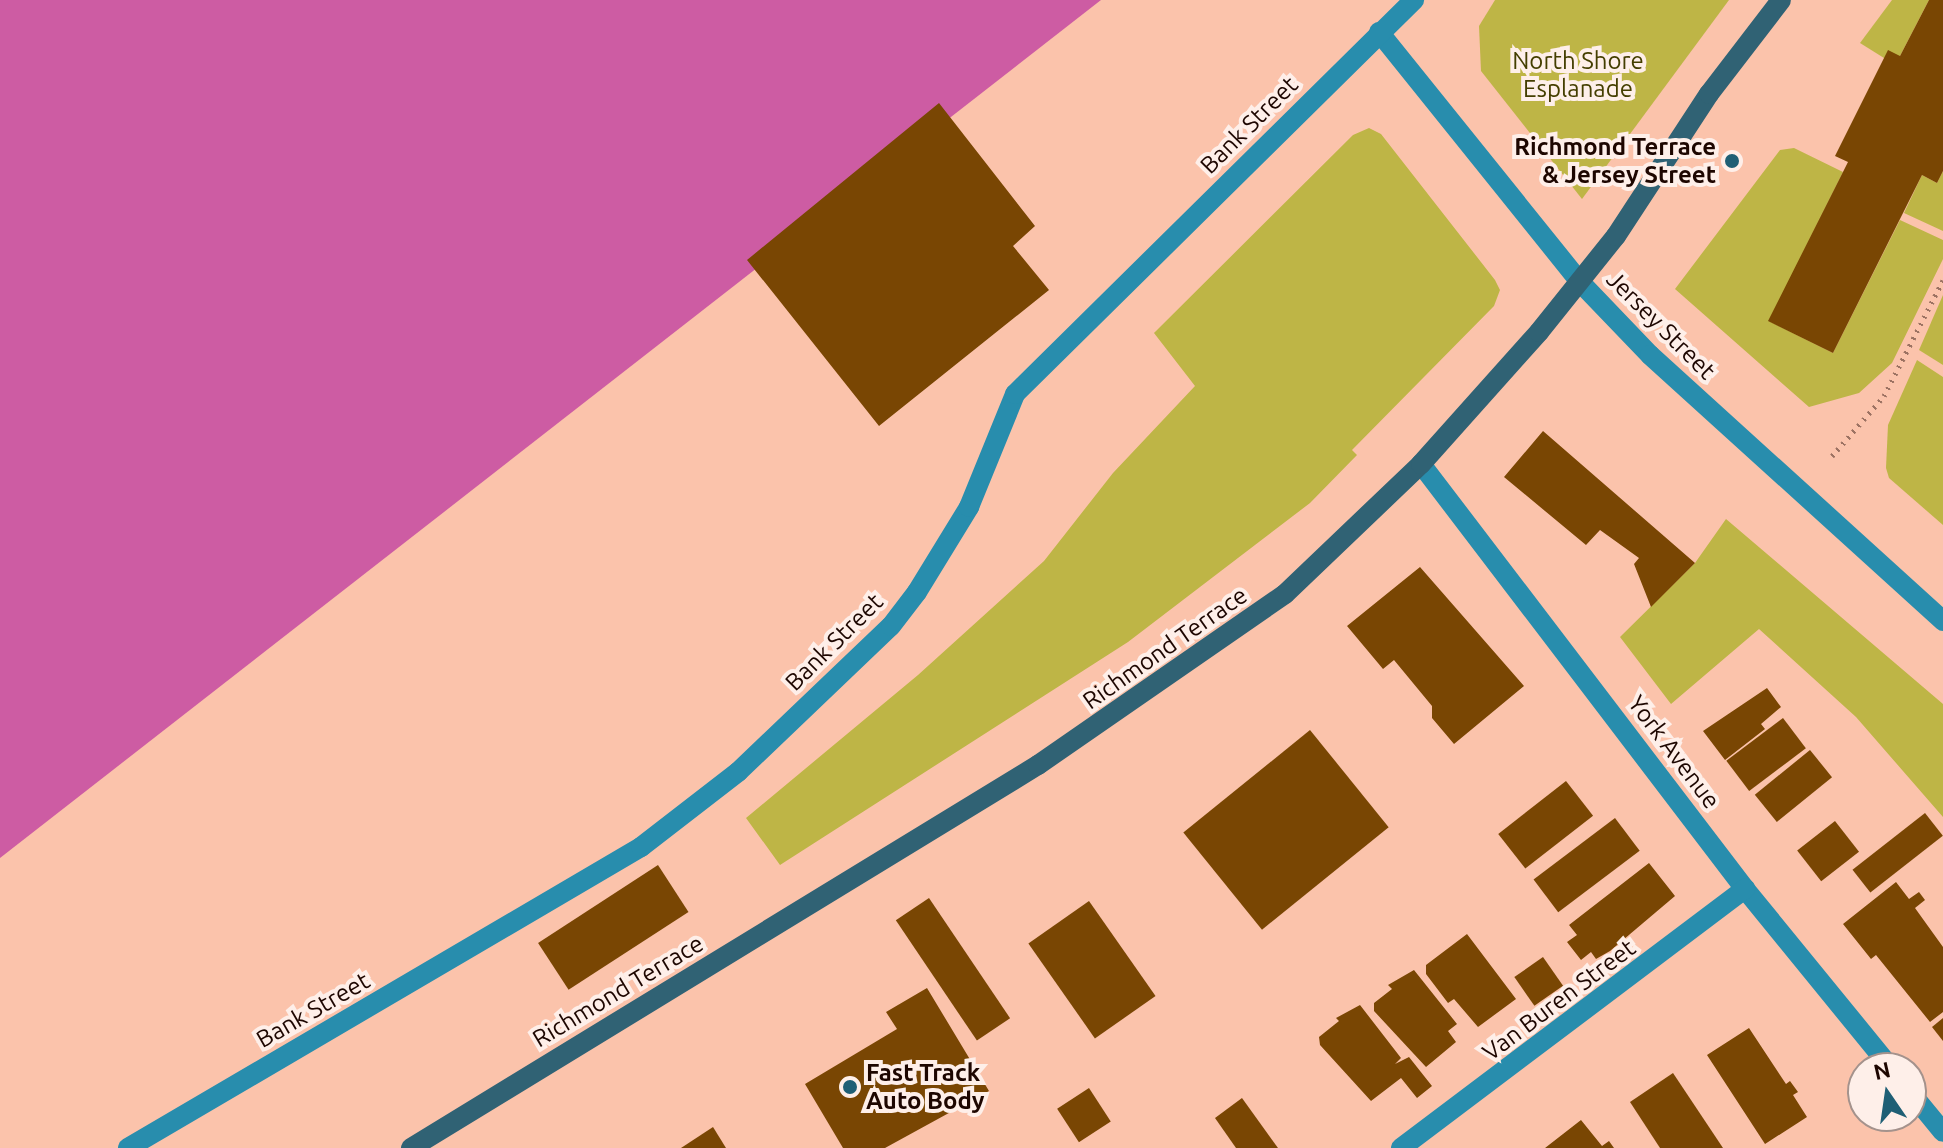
<!DOCTYPE html>
<style>
body{margin:0}
#map{position:relative;width:1943px;height:1148px;overflow:hidden;background:#fbc3ab;font-family:Ubuntu,sans-serif}
div>[style]{position:absolute}
.green>*{inset:0;background:#beb546}
.water>*{inset:0;background:#cd5ca3}
.building>*{inset:0;background:#794603;transform-origin:0 0}
.path>*{height:5px;margin-top:-2.5px;transform-origin:0;background:repeating-linear-gradient(90deg,#9c7262 0 2px,transparent 0 8px)}
.service>*{height:20px;margin:-10px;padding:0 10px;transform-origin:10px;border-radius:10px;background:#288dad}
.minor>*{height:20px;margin:-10px;padding:0 10px;transform-origin:10px;border-radius:10px;background:#288dad}
.tertiary>*{height:20px;margin:-10px;padding:0 10px;transform-origin:10px;border-radius:10px;background:#288dad}
.secondary>*{height:20px;margin:-10px;padding:0 10px;transform-origin:10px;border-radius:10px;background:#306274}
.dots>*{width:22px;height:22px;translate:-50% -50%;box-sizing:border-box;border:4px solid #feefe9;border-radius:50%}
span{translate:-50% -50%;white-space:nowrap;text-align:center;line-height:1.15;-webkit-text-stroke:8px #feefe9;paint-order:stroke}
.park-label{font-size:24px;color:#443e00}
.street-label{font-size:24px;color:#1d0600}
.poi-label{font-size:24px;color:#1d0600;font-weight:700}
.right{translate:-100% -50%;text-align:right}
.left{translate:0 -50%;text-align:left}
.north{position:absolute;left:1847px;top:1052px;width:80px;height:80px;box-sizing:border-box;background:#feefe9;border:2px solid #a4928c;border-radius:50%;rotate:347deg;font-size:22px;font-weight:700;line-height:32px;text-align:center;color:#1d0600}
.north::after{content:'';display:block;margin:auto;width:28px;height:36px;background:#1f5f75;clip-path:polygon(50% 0,100% 100%,50% 72%,0 100%)}
</style>
<div id="map">
<div class="green">
<div style="clip-path:polygon(1495px 0,1729px 0,1582px 199px,1481px 71px,1479px 26px)"></div>
<div style="clip-path:polygon(1892px 0,1929px 0,1900px 56px,1884px 58px,1860px 43px)"></div>
<div style="clip-path:polygon(1369px 128px,1381px 134px,1495px 280px,1500px 290px,1494px 306px,1352px 450px,1357px 455px,1310px 503px,1128px 642px,780px 865px,746px 818px,918px 675px,1044px 561px,1113px 473px,1195px 386px,1154px 333px,1353px 135px)"></div>
<div style="clip-path:polygon(1794px 148px,1843px 172px,1769px 321px,1833px 353px,1900px 220px,1943px 240px,1943px 259px,1892px 363px,1859px 393px,1809px 407px,1675px 289px,1780px 150px)"></div>
<div style="clip-path:polygon(1943px 171px,1943px 231px,1904px 213px,1922px 175px,1937px 183px)"></div>
<div style="clip-path:polygon(1943px 295px,1943px 365px,1919px 350px)"></div>
<div style="clip-path:polygon(1917px 360px,1943px 377px,1943px 525px,1889px 478px,1886px 468px,1888px 425px)"></div>
<div style="clip-path:polygon(1726px 519px,1943px 704px,1943px 817px,1856px 717px,1759px 629px,1671px 704px,1620px 637px,1695px 563px)"></div>
</div>
<div class="water">
<div style="clip-path:polygon(0 0,1101px 0,0 858px)"></div>
</div>
<div class="building">
<div style="clip-path:polygon(1929px 0,1943px 0,1943px 171px,1937px 183px,1922px 175px,1833px 353px,1768px 321px,1848px 162px,1835px 156px,1888px 50px,1900px 56px)"></div>
<div style="clip-path:polygon(939px 103px,1035px 226px,1013px 246px,1049px 290px,879px 426px,747px 260px)"></div>
<div style="clip-path:polygon(1543px 431px,1695px 563px,1651px 607px,1634px 564px,1639px 558px,1600px 530px,1586px 545px,1504px 477px)"></div>
<div style="clip-path:polygon(1420px 567px,1524px 686px,1454px 744px,1432px 718px,1432px 706px,1394px 660px,1383px 669px,1347px 626px)"></div>
<div style="clip-path:polygon(1767px 688px,1781px 707px,1761px 724px,1765px 729px,1725px 760px,1703px 731px)"></div>
<div style="left:1783px;top:718px;width:38px;height:71px;rotate:53deg"></div>
<div style="left:1310px;top:730px;width:125px;height:163px;rotate:51deg"></div>
<div style="left:1810px;top:750px;width:35px;height:71px;rotate:51deg"></div>
<div style="left:1566px;top:781px;width:44px;height:86px;rotate:52deg"></div>
<div style="left:1925px;top:813px;width:29px;height:92px;rotate:52deg"></div>
<div style="left:1615px;top:818px;width:41px;height:102px;rotate:53deg"></div>
<div style="left:1835px;top:821px;width:39px;height:48px;rotate:52deg"></div>
<div style="clip-path:polygon(1649px 863px,1675px 896px,1610px 951px,1596px 959px,1591px 952px,1581px 960px,1567px 942px,1577px 935px,1569px 925px)"></div>
<div style="left:658px;top:865px;width:56px;height:143px;rotate:57deg"></div>
<div style="clip-path:polygon(1896px 882px,1909px 899px,1919px 892px,1925px 900px,1915px 908px,1943px 947px,1943px 1012px,1930px 1022px,1876px 955px,1871px 959px,1843px 924px)"></div>
<div style="left:929px;top:898px;width:145px;height:40px;rotate:56deg"></div>
<div style="left:1089px;top:901px;width:116px;height:74px;rotate:55deg"></div>
<div style="clip-path:polygon(1467px 934px,1516px 999px,1478px 1027px,1454px 999px,1448px 1003px,1426px 974px,1426px 965px)"></div>
<div style="left:1543px;top:957px;width:35px;height:35px;rotate:55deg"></div>
<div style="clip-path:polygon(1414px 970px,1457px 1024px,1448px 1031px,1456px 1042px,1426px 1067px,1374px 1011px,1374px 1003px,1392px 989px,1388px 985px)"></div>
<div style="clip-path:polygon(927px 988px,989px 1091px,885px 1148px,843px 1148px,805px 1084px,897px 1029px,886px 1012px)"></div>
<div style="clip-path:polygon(1360px 1005px,1401px 1058px,1395px 1064px,1409px 1057px,1432px 1086px,1417px 1098px,1401px 1078px,1371px 1101px,1320px 1045px,1319px 1037px,1339px 1021px,1336px 1018px)"></div>
<div style="clip-path:polygon(1943px 1018px,1943px 1041px,1932px 1027px)"></div>
<div style="clip-path:polygon(1749px 1028px,1786px 1084px,1790px 1081px,1798px 1092px,1793px 1095px,1807px 1117px,1765px 1144px,1707px 1055px)"></div>
<div style="clip-path:polygon(1673px 1073px,1723px 1148px,1660px 1148px,1630px 1102px)"></div>
<div style="left:1089px;top:1088px;width:40px;height:38px;rotate:57deg"></div>
<div style="clip-path:polygon(1242px 1098px,1278px 1148px,1236px 1148px,1215px 1118px)"></div>
<div style="clip-path:polygon(1581px 1120px,1602px 1146px,1609px 1141px,1614px 1148px,1545px 1148px)"></div>
<div style="clip-path:polygon(713px 1127px,726px 1148px,681px 1148px)"></div>
</div>
<div class="path">
<div style="left:1832px;top:456px;width:79px;rotate:-49.1deg"></div>
<div style="left:1884px;top:396px;width:130px;rotate:-63deg"></div>
</div>
<div class="service">
<div style="left:128px;top:1148px;width:595px;rotate:-30.4deg"></div>
<div style="left:641px;top:847px;width:123px;rotate:-37.7deg"></div>
<div style="left:738px;top:772px;width:211px;rotate:-43.7deg"></div>
<div style="left:891px;top:626px;width:43px;rotate:-52.6deg"></div>
<div style="left:917px;top:592px;width:100px;rotate:-58.5deg"></div>
<div style="left:969px;top:507px;width:122px;rotate:-67.8deg"></div>
</div>
<div class="minor">
<div style="left:1379px;top:32px;width:321px;rotate:51.2deg"></div>
<div style="left:1015px;top:394px;width:561px;rotate:-44.64deg"></div>
<div style="left:1421px;top:464px;width:534px;rotate:52.68deg"></div>
<div style="left:1745px;top:889px;width:231px;rotate:50.8deg"></div>
<div style="left:1911px;top:1093px;width:50px;rotate:50.6deg"></div>
<div style="left:1401px;top:1148px;width:431px;rotate:-37deg"></div>
</div>
<div class="tertiary">
<div style="left:1580px;top:282px;width:101px;rotate:46.2deg"></div>
<div style="left:1650px;top:355px;width:396px;rotate:42.2deg"></div>
</div>
<div class="secondary">
<div style="left:411px;top:1148px;width:735px;rotate:-31.42deg"></div>
<div style="left:1038px;top:765px;width:300px;rotate:-34.7deg"></div>
<div style="left:1285px;top:594px;width:188px;rotate:-43.7deg"></div>
<div style="left:1421px;top:464px;width:177px;rotate:-48.2deg"></div>
<div style="left:1539px;top:332px;width:123px;rotate:-51.3deg"></div>
<div style="left:1616px;top:236px;width:170px;rotate:-56.8deg"></div>
<div style="left:1709px;top:94px;width:118px;rotate:-52.5deg"></div>
</div>
<div class="dots">
<div style="left:1732px;top:161px;background:#1f5f75"></div>
<div style="left:850px;top:1087px;background:#1f5f75"></div>
</div>
<div class="park-label">
<span style="left:1578px;top:75px">North Shore<br>Esplanade</span>
</div>
<div class="street-label">
<span style="left:1249px;top:125px;rotate:-45deg">Bank Street</span>
<span style="left:1661px;top:325px;rotate:45deg">Jersey Street</span>
<span style="left:834px;top:642px;rotate:-45deg">Bank Street</span>
<span style="left:1165px;top:648px;rotate:-35deg">Richmond Terrace</span>
<span style="left:1674px;top:752px;rotate:53deg">York Avenue</span>
<span style="left:618px;top:991px;rotate:-31deg">Richmond Terrace</span>
<span style="left:1559px;top:1000px;rotate:-37deg">Van Buren Street</span>
<span style="left:313px;top:1010px;rotate:-30deg">Bank Street</span>
</div>
<div class="poi-label">
<span class="right" style="left:1716px;top:161px">Richmond Terrace<br>&amp; Jersey Street</span>
<span class="left" style="left:866px;top:1087px">Fast Track<br>Auto Body</span>
</div>
<div class="north">N</div>
</div>
